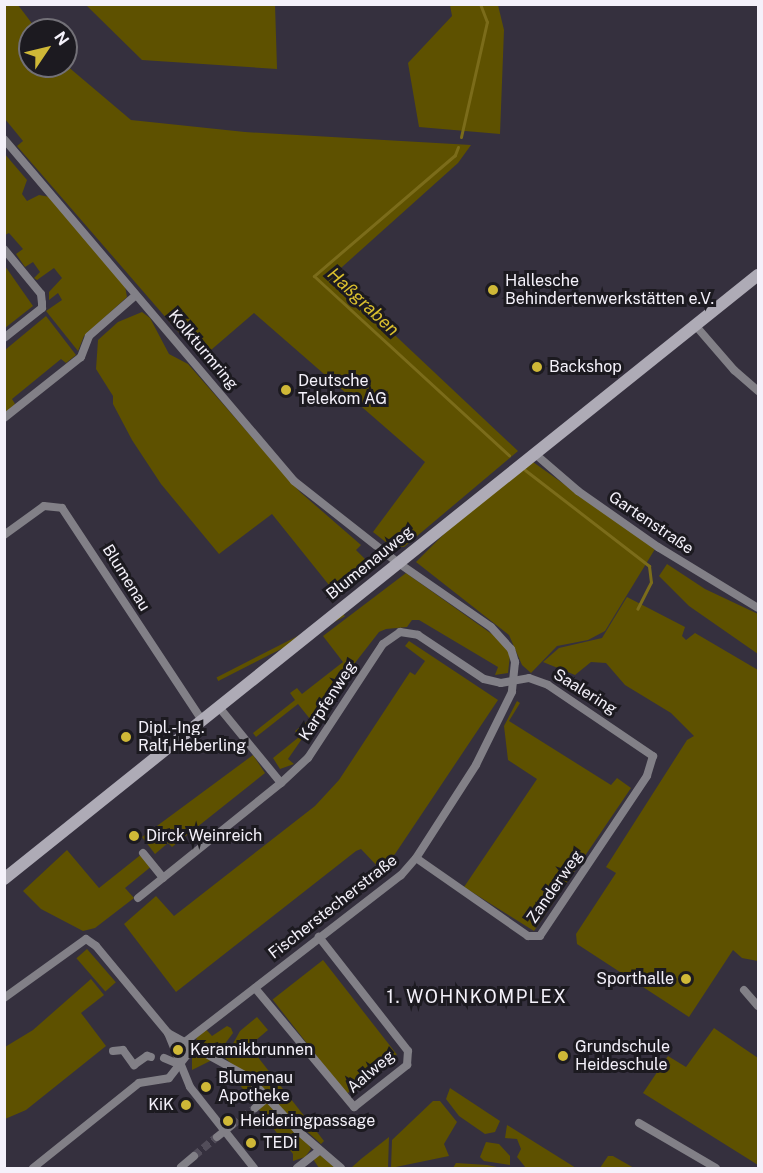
<!DOCTYPE html>
<meta charset="utf-8">
<style>
body{margin:0}
#map{position:relative;width:763px;height:1173px;overflow:hidden;background:#35303e;font-family:"Public Sans",sans-serif}
div>[style]{position:absolute}
.green>*{inset:0;background:#5e5100;transform-origin:0 0}
.stream>*{height:3px;margin:-1.5px;padding:0 1.5px;transform-origin:1.5px;border-radius:1.5px;background:#7b6c1a}
.street-tunnel>*{height:8px;margin-top:-4px;transform-origin:0;background:repeating-linear-gradient(90deg,#524d5a 0 8px,transparent 0 12px)}
.street>*{height:8px;margin:-4px;padding:0 4px;transform-origin:4px;border-radius:4px;background:#828087}
.secondary>*{height:12px;margin:-6px;padding:0 6px;transform-origin:6px;border-radius:6px;background:#aeabb6}
.dots>*{width:16px;height:16px;translate:-50% -50%;box-sizing:border-box;border:3px solid #1c1a20;border-radius:50%}
span{translate:-50% -50%;white-space:nowrap;text-align:center;line-height:1.15;-webkit-text-stroke:6px #1c1a20;paint-order:stroke}
.poi-label{font-size:16px;color:#f4f1fa}
.left{translate:0 -50%;text-align:left}
.right{translate:-100% -50%;text-align:right}
.street-label{font-size:16px;color:#f4f1fa}
.water-label{font-size:18px;color:#d9bf2e;font-style:italic}
.neighbourhood-label{font-size:18px;color:#f4f1fa;letter-spacing:1.5px}
.frame{position:absolute;inset:0;border:6px solid #f4f1fa;pointer-events:none}
.north{position:absolute;left:18px;top:18px;width:60px;height:60px;box-sizing:border-box;background:#1c1a20;border:2px solid #727077;border-radius:50%;rotate:55deg;font-size:16px;font-weight:700;line-height:24px;text-align:center;color:#f4f1fa}
.north::after{content:'';display:block;margin:auto;width:21px;height:27px;background:#cfb837;clip-path:polygon(50% 0,100% 100%,50% 72%,0 100%)}
</style>
<div id="map">
<div class="green">
<div style="clip-path:polygon(4px 5px,18px 5px,37px 30px,30px 30px,30px 66px,66px 65px,131px 120px,245px 132px,471px 145px,458px 163px,332px 276px,518px 451px,404px 547px,392px 547px,373px 532px,425px 462px,254px 313px,204px 356px,187px 342px,17px 146px,23px 141px,5px 119px)"></div>
<div style="clip-path:polygon(86px 5px,275px 5px,277px 69px,142px 60px)"></div>
<div style="clip-path:polygon(450px 5px,498px 5px,504px 30px,500px 134px,419px 127px,408px 63px,452px 16px)"></div>
<div style="clip-path:polygon(4px 153px,27px 180px,22px 194px,27px 201px,39px 195px,50px 197px,125px 286px,127px 297px,84px 336px,78px 351px,46px 311px,62px 300px,58px 293px,49px 300px,49px 292px,62px 278px,54px 268px,37px 280px,34px 278px,40px 272px,33px 262px,25px 267px,16px 254px,23px 249px,9px 233px,5px 235px)"></div>
<div style="clip-path:polygon(5px 266px,33px 306px,5px 328px)"></div>
<div style="clip-path:polygon(142px 312px,150px 318px,169px 354px,188px 364px,300px 492px,361px 545px,356px 550px,365px 559px,365px 569px,337px 595px,272px 514px,219px 554px,161px 484px,132px 440px,113px 404px,113px 396px,96px 369px,98px 340px,118px 322px)"></div>
<div style="clip-path:polygon(46px 316px,76px 355px,66px 363px,61px 359px,12px 399px,15px 404px,5px 413px,5px 350px)"></div>
<div style="clip-path:polygon(533px 462px,655px 549px,605px 631px,588px 640px,557px 646px,531px 673px,522px 665px,509px 635px,416px 562px,470px 508px)"></div>
<div style="clip-path:polygon(667px 564px,705px 589px,758px 614px,758px 654px,689px 606px,659px 576px)"></div>
<div style="clip-path:polygon(406px 573px,503px 642px,510px 655px,508px 673px,495px 675px,498px 667px,419px 620px,412px 620px,407px 627px,386px 629px,379px 632px,351px 668px,288px 759px,294px 764px,280px 769px,273px 758px,299px 737px,295px 731px,310px 719px,298px 704px,256px 737px,253px 733px,295px 700px,290px 693px,297px 688px,302px 694px,343px 662px,323px 636px)"></div>
<div style="clip-path:polygon(627px 597px,685px 627px,682px 636px,686px 640px,695px 633px,758px 670px,758px 961px,742px 958px,733px 950px,689px 1017px,577px 944px,576px 934px,616px 873px,606px 867px,687px 740px,694px 736px,671px 713px,625px 685px,606px 663px,591px 662px,575px 675px,543px 662px,559px 648px,602px 638px)"></div>
<div style="left:343px;top:613px;width:4px;height:142px;rotate:63deg"></div>
<div style="clip-path:polygon(409px 641px,498px 700px,395px 854px,379px 868px,361px 849px,356px 851px,176px 992px,124px 924px,156px 896px,174px 916px,315px 806px,339px 780px,410px 672px,415px 675px,425px 661px,405px 646px)"></div>
<div style="clip-path:polygon(517px 701px,520px 703px,509px 721px,611px 785px,617px 778px,631px 788px,534px 931px,464px 887px,537px 779px,508px 760px,504px 726px)"></div>
<div style="clip-path:polygon(253px 755px,265px 773px,172px 847px,168px 843px,155px 854px,142px 837px)"></div>
<div style="clip-path:polygon(67px 850px,99px 888px,143px 853px,153px 865px,125px 888px,134px 898px,95px 928px,83px 931px,41px 909px,23px 891px)"></div>
<div style="left:87px;top:949px;width:44px;height:14px;rotate:49deg"></div>
<div style="left:323px;top:960px;width:120px;height:64px;rotate:52deg"></div>
<div style="clip-path:polygon(91px 979px,104px 995px,81px 1013px,106px 1046px,26px 1110px,5px 1119px,5px 1047px,33px 1030px)"></div>
<div style="clip-path:polygon(257px 1017px,268px 1030px,249px 1046px,324px 1141px,321px 1144px,225px 1058px,240px 1031px)"></div>
<div style="clip-path:polygon(203px 1026px,212px 1036px,227px 1026px,231px 1028px,233px 1033px,218px 1053px,214px 1055px,197px 1043px,196px 1036px)"></div>
<div style="clip-path:polygon(714px 1028px,758px 1058px,758px 1165px,643px 1093px,668px 1056px,686px 1067px)"></div>
<div style="clip-path:polygon(192px 1049px,212px 1060px,192px 1070px)"></div>
<div style="clip-path:polygon(226px 1067px,245px 1078px,309px 1145px,311px 1149px,305px 1157px,293px 1161px,293px 1154px)"></div>
<div style="clip-path:polygon(450px 1088px,500px 1121px,495px 1132px,485px 1134px,459px 1116px,446px 1099px)"></div>
<div style="clip-path:polygon(433px 1101px,440px 1101px,457px 1122px,444px 1144px,449px 1156px,391px 1168px,392px 1140px)"></div>
<div style="clip-path:polygon(507px 1125px,576px 1168px,526px 1168px,517px 1157px,521px 1149px,517px 1139px,505px 1138px)"></div>
<div style="clip-path:polygon(389px 1137px,388px 1168px,351px 1168px,361px 1159px)"></div>
<div style="clip-path:polygon(486px 1142px,499px 1144px,510px 1156px,510px 1165px,484px 1161px,480px 1157px)"></div>
<div style="clip-path:polygon(317px 1155px,322px 1156px,337px 1168px,319px 1168px,313px 1159px)"></div>
<div style="clip-path:polygon(608px 1156px,613px 1156px,634px 1168px,600px 1168px)"></div>
<div style="clip-path:polygon(456px 1163px,487px 1165px,502px 1168px,453px 1168px)"></div>
</div>
<div class="stream">
<div style="left:461px;top:137px;width:118px;rotate:-77.3deg"></div>
<div style="left:487px;top:22px;width:19px;rotate:-111deg"></div>
<div style="left:458px;top:147px;width:9px;rotate:111deg"></div>
<div style="left:455px;top:155px;width:186px;rotate:139.4deg"></div>
<div style="left:314px;top:276px;width:265px;rotate:42.6deg"></div>
<div style="left:525px;top:470px;width:157px;rotate:37.7deg"></div>
<div style="left:649px;top:566px;width:16px;rotate:83deg"></div>
<div style="left:651px;top:582px;width:30px;rotate:117deg"></div>
</div>
<div class="street-tunnel">
<div style="left:232px;top:1125px;width:29px;rotate:-36deg"></div>
<div style="left:194px;top:1156px;width:30px;rotate:-40deg"></div>
</div>
<div class="street">
<div style="left:4px;top:139px;width:448px;rotate:49.7deg"></div>
<div style="left:294px;top:481px;width:131px;rotate:38.2deg"></div>
<div style="left:397px;top:562px;width:114px;rotate:34.7deg"></div>
<div style="left:491px;top:627px;width:30px;rotate:48deg"></div>
<div style="left:511px;top:649px;width:14px;rotate:73deg"></div>
<div style="left:515px;top:662px;width:30px;rotate:96deg"></div>
<div style="left:512px;top:692px;width:81px;rotate:116.3deg"></div>
<div style="left:476px;top:765px;width:111px;rotate:122.8deg"></div>
<div style="left:416px;top:858px;width:23px;rotate:131deg"></div>
<div style="left:401px;top:875px;width:273px;rotate:142.3deg"></div>
<div style="left:4px;top:249px;width:58px;rotate:50.6deg"></div>
<div style="left:41px;top:294px;width:9px;rotate:84deg"></div>
<div style="left:42px;top:303px;width:5px;rotate:90deg"></div>
<div style="left:42px;top:308px;width:48px;rotate:141.7deg"></div>
<div style="left:695px;top:325px;width:60px;rotate:49.1deg"></div>
<div style="left:734px;top:370px;width:32px;rotate:41deg"></div>
<div style="left:4px;top:418px;width:98px;rotate:-38.4deg"></div>
<div style="left:81px;top:357px;width:22px;rotate:-69deg"></div>
<div style="left:89px;top:336px;width:62px;rotate:-41.1deg"></div>
<div style="left:534px;top:453px;width:58px;rotate:40.8deg"></div>
<div style="left:578px;top:491px;width:98px;rotate:35deg"></div>
<div style="left:658px;top:547px;width:117px;rotate:31.4deg"></div>
<div style="left:4px;top:535px;width:49px;rotate:-35.9deg"></div>
<div style="left:44px;top:506px;width:18px;rotate:6deg"></div>
<div style="left:62px;top:508px;width:254px;rotate:56.6deg"></div>
<div style="left:281px;top:783px;width:37px;rotate:-43deg"></div>
<div style="left:308px;top:758px;width:136px;rotate:-56.7deg"></div>
<div style="left:383px;top:644px;width:21px;rotate:-35deg"></div>
<div style="left:400px;top:632px;width:18px;rotate:9deg"></div>
<div style="left:418px;top:635px;width:79px;rotate:33.7deg"></div>
<div style="left:484px;top:679px;width:17px;rotate:13deg"></div>
<div style="left:501px;top:683px;width:28px;rotate:-10deg"></div>
<div style="left:529px;top:678px;width:20px;rotate:20deg"></div>
<div style="left:548px;top:685px;width:127px;rotate:34.1deg"></div>
<div style="left:653px;top:756px;width:21px;rotate:107deg"></div>
<div style="left:647px;top:776px;width:192px;rotate:123.8deg"></div>
<div style="left:540px;top:936px;width:12px;rotate:180deg"></div>
<div style="left:528px;top:936px;width:136px;rotate:-145.1deg"></div>
<div style="left:143px;top:853px;width:32px;rotate:51deg"></div>
<div style="left:138px;top:898px;width:184px;rotate:-38.8deg"></div>
<div style="left:281px;top:783px;width:99px;rotate:-129.3deg"></div>
<div style="left:255px;top:988px;width:155px;rotate:50.2deg"></div>
<div style="left:354px;top:1107px;width:68px;rotate:-38.4deg"></div>
<div style="left:407px;top:1065px;width:14px;rotate:-86deg"></div>
<div style="left:408px;top:1051px;width:145px;rotate:-128deg"></div>
<div style="left:744px;top:990px;width:21px;rotate:49deg"></div>
<div style="left:4px;top:998px;width:101px;rotate:-35.7deg"></div>
<div style="left:86px;top:939px;width:12px;rotate:35deg"></div>
<div style="left:96px;top:946px;width:113px;rotate:50.4deg"></div>
<div style="left:168px;top:1033px;width:58px;rotate:67.8deg"></div>
<div style="left:190px;top:1087px;width:103px;rotate:51.7deg"></div>
<div style="left:168px;top:1033px;width:91px;rotate:28.8deg"></div>
<div style="left:248px;top:1077px;width:72px;rotate:47.2deg"></div>
<div style="left:297px;top:1130px;width:58px;rotate:40.8deg"></div>
<div style="left:113px;top:1051px;width:10px;rotate:-6deg"></div>
<div style="left:123px;top:1050px;width:19px;rotate:54deg"></div>
<div style="left:134px;top:1065px;width:16px;rotate:-35deg"></div>
<div style="left:147px;top:1056px;width:4px;rotate:14deg"></div>
<div style="left:164px;top:1058px;width:15px;rotate:23deg"></div>
<div style="left:255px;top:1108px;width:16px;rotate:-40deg"></div>
<div style="left:639px;top:1123px;width:89px;rotate:30.3deg"></div>
<div style="left:217px;top:1137px;width:19px;rotate:-39deg"></div>
<div style="left:181px;top:1167px;width:17px;rotate:-40deg"></div>
<div style="left:33px;top:1168px;width:136px;rotate:-38.7deg"></div>
<div style="left:139px;top:1083px;width:30px;rotate:-9deg"></div>
<div style="left:169px;top:1078px;width:29px;rotate:-52deg"></div>
<div style="left:187px;top:1055px;width:13px;rotate:-99deg"></div>
<div style="left:297px;top:1168px;width:28px;rotate:-38deg"></div>
</div>
<div class="secondary">
<div style="left:4px;top:879px;width:966px;rotate:-38.7deg"></div>
</div>
<div class="dots">
<div style="left:493px;top:290px;background:#cfb837"></div>
<div style="left:537px;top:367px;background:#cfb837"></div>
<div style="left:286px;top:390px;background:#cfb837"></div>
<div style="left:126px;top:737px;background:#cfb837"></div>
<div style="left:134px;top:836px;background:#cfb837"></div>
<div style="left:686px;top:979px;background:#cfb837"></div>
<div style="left:178px;top:1050px;background:#cfb837"></div>
<div style="left:563px;top:1056px;background:#cfb837"></div>
<div style="left:206px;top:1087px;background:#cfb837"></div>
<div style="left:186px;top:1105px;background:#cfb837"></div>
<div style="left:228px;top:1121px;background:#cfb837"></div>
<div style="left:251px;top:1143px;background:#cfb837"></div>
</div>
<div class="poi-label">
<span class="left" style="left:505px;top:290px">Hallesche<br>Behindertenwerkstätten e.V.</span>
<span class="left" style="left:549px;top:367px">Backshop</span>
<span class="left" style="left:298px;top:390px">Deutsche<br>Telekom AG</span>
<span class="left" style="left:138px;top:737px">Dipl.-Ing.<br>Ralf Heberling</span>
<span class="left" style="left:146px;top:836px">Dirck Weinreich</span>
<span class="right" style="left:674px;top:979px">Sporthalle</span>
<span class="left" style="left:575px;top:1056px">Grundschule<br>Heideschule</span>
<span class="left" style="left:190px;top:1050px">Keramikbrunnen</span>
<span class="left" style="left:218px;top:1087px">Blumenau<br>Apotheke</span>
<span class="right" style="left:174px;top:1105px">KiK</span>
<span class="left" style="left:240px;top:1121px">Heideringpassage</span>
<span class="left" style="left:263px;top:1143px">TEDi</span>
</div>
<div class="street-label">
<span style="left:203px;top:350px;rotate:50deg">Kolkturmring</span>
<span style="left:651px;top:523px;rotate:34deg">Gartenstraße</span>
<span style="left:370px;top:563px;rotate:-39deg">Blumenauweg</span>
<span style="left:126px;top:578px;rotate:58deg">Blumenau</span>
<span style="left:585px;top:692px;rotate:32deg">Saalering</span>
<span style="left:328px;top:701px;rotate:-57deg">Karpfenweg</span>
<span style="left:555px;top:887px;rotate:-55deg">Zanderweg</span>
<span style="left:333px;top:907px;rotate:-38deg">Fischerstecherstraße</span>
<span style="left:371px;top:1072px;rotate:-40deg">Aalweg</span>
</div>
<div class="water-label">
<span style="left:363px;top:302px;rotate:43deg">Haßgraben</span>
</div>
<div class="neighbourhood-label">
<span style="left:477px;top:997px">1. WOHNKOMPLEX</span>
</div>
<div class="frame"></div>
<div class="north">N</div>
</div>
